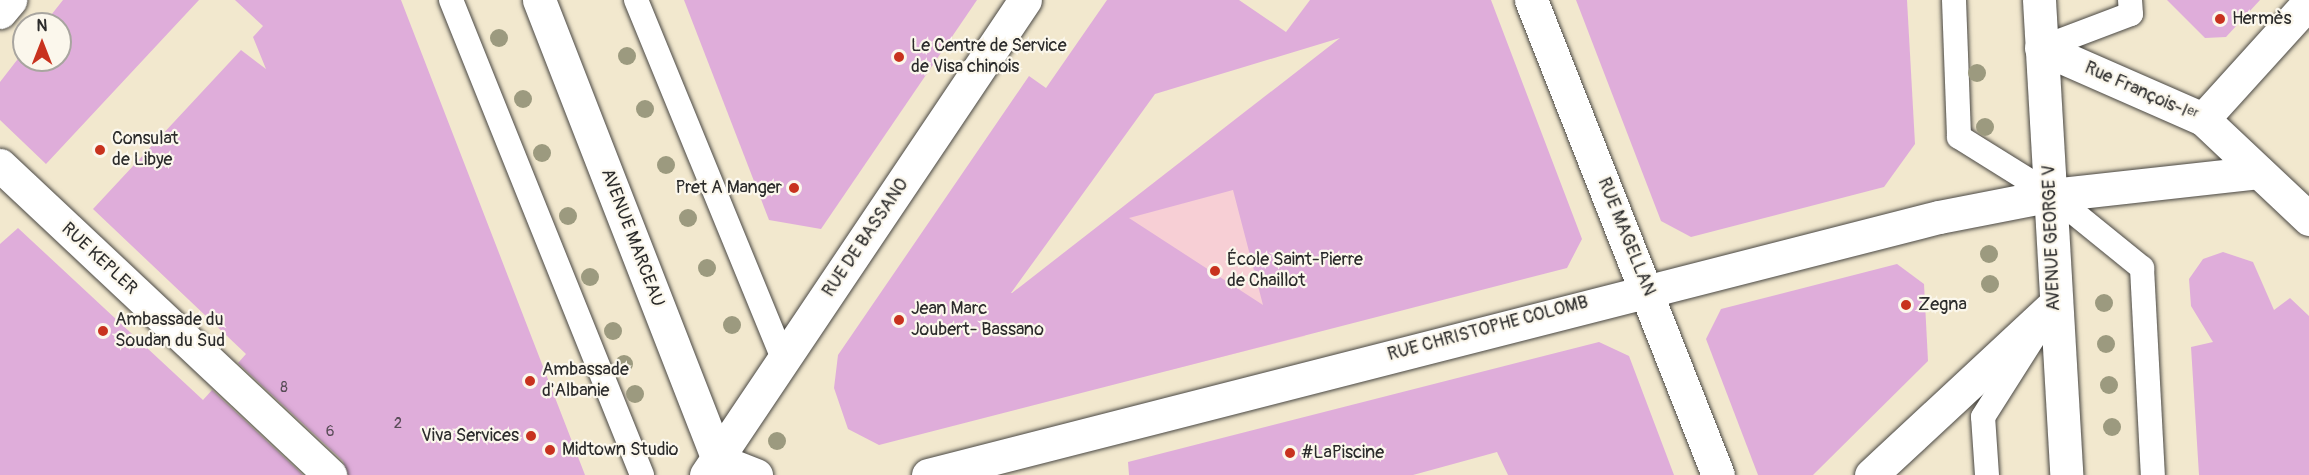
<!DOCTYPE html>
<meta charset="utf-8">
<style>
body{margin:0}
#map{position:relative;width:2309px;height:475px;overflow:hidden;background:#f2e8ce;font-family:Pangolin,sans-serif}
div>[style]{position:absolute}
.built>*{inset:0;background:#f7cfd5}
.building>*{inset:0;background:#dfadda}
.roads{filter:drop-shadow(0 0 2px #494743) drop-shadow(0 0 2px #494743)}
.service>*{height:24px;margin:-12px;padding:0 12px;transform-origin:12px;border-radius:12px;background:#fff}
.minor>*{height:33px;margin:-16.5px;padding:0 16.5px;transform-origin:16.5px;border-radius:16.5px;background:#fff}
.tertiary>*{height:33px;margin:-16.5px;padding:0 16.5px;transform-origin:16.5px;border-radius:16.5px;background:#fff}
.secondary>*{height:33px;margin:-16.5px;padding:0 16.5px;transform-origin:16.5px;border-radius:16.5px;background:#fff}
.trees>*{width:18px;height:18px;margin:-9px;border-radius:50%;background:#9c9a7f}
.dots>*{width:16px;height:16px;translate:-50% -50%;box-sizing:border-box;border:3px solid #fbf7ec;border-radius:50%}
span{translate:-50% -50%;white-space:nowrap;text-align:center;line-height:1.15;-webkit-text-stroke:4.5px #fbf7ec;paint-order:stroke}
.number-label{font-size:15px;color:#584c57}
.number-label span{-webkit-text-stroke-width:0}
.poi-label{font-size:18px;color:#2b2b2b}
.left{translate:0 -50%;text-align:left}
.right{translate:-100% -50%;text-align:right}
.street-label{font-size:18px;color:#2b2b2b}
.north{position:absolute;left:12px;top:12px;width:60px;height:60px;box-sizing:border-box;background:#fbf7ec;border:2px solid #a8a59f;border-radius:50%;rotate:0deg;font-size:16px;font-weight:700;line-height:24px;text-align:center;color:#2b2b2b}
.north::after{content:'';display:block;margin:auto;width:21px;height:27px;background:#c8321e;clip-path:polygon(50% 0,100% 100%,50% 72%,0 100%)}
</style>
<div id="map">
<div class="built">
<div style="clip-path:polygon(1250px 108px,1305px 336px,1166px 371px,1124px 206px)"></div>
</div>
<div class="building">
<div style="clip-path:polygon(63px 0,199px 0,46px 164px,0 120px,0 82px,24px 51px,24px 60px,60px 60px,60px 24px,44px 24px)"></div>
<div style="clip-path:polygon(235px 0,401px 0,585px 475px,348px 475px,343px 461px,238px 363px,246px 354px,93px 209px,241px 50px,266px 69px,253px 37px,263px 26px)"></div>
<div style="clip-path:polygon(684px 0,977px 0,821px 229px,769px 220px)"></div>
<div style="clip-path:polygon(evenodd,1107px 0,1239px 0,1286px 32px,1310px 0,1491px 0,1582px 239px,1567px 268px,879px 445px,848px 429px,834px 388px,838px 355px,1029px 76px,1046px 88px,1107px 0,1340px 38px,1012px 293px,1011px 293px,1155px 94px,1340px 38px,1107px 0,1233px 190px,1263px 305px,1129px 218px,1233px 190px)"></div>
<div style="clip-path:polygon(1576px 0,1907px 0,1915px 144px,1884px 187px,1691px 237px,1661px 221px)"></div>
<div style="clip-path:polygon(2167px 0,2260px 0,2226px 37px,2205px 38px)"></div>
<div style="clip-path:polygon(18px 228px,203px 400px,212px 390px,303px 475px,0 475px,0 244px)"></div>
<div style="clip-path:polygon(2223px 252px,2253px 262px,2274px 310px,2290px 298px,2309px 316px,2309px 475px,2199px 475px,2191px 347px,2213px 342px,2191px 306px,2189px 279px,2203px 259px)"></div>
<div style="clip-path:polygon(1897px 264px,1924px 284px,1928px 361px,1813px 475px,1758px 475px,1706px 339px,1721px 309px)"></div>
<div style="clip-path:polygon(1599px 342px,1629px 356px,1674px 475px,1508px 475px,1497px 452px,1413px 475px,1129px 475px,1128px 462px)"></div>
</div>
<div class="roads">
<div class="service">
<div style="left:451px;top:0;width:512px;rotate:68.09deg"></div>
<div style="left:636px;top:0;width:389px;rotate:67.7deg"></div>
<div style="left:1954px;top:0;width:137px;rotate:87.9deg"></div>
<div style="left:1959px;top:137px;width:110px;rotate:31.9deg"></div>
<div style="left:2052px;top:195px;width:116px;rotate:39deg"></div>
<div style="left:2142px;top:268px;width:207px;rotate:87deg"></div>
<div style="left:2041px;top:48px;width:96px;rotate:-20.7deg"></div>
<div style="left:2131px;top:14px;width:14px;rotate:-94deg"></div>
<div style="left:1987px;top:475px;width:58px;rotate:-93.9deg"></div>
<div style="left:1983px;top:417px;width:101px;rotate:-57.6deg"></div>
</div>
<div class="minor">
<div style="left:1531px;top:0;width:510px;rotate:68.51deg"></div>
<div style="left:0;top:12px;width:16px;rotate:-50deg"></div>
<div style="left:2041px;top:48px;width:177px;rotate:23.7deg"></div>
<div style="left:2203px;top:119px;width:146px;rotate:43.3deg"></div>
<div style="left:2203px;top:119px;width:158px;rotate:-47.8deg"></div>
<div style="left:0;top:165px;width:453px;rotate:43.2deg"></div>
<div style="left:718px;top:460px;width:41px;rotate:21.5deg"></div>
<div style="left:706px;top:475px;width:572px;rotate:-56.12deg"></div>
<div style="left:928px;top:475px;width:1043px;rotate:-14.32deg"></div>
<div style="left:1939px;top:217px;width:115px;rotate:-11deg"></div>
<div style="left:2052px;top:195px;width:208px;rotate:-6.3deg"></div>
<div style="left:1871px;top:475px;width:251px;rotate:-42.9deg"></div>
</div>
<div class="tertiary">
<div style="left:2039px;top:0;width:476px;rotate:86.7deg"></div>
</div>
<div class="secondary">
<div style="left:539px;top:0;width:510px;rotate:68.72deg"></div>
</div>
</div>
<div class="trees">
<div style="left:499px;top:38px"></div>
<div style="left:627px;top:56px"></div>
<div style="left:1977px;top:73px"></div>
<div style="left:523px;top:99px"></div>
<div style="left:645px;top:109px"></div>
<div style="left:1985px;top:127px"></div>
<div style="left:542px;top:153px"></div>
<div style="left:666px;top:165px"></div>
<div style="left:568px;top:216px"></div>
<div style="left:688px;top:218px"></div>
<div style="left:1989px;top:254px"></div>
<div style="left:707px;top:268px"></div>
<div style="left:590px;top:277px"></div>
<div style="left:1990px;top:284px"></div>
<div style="left:2104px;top:303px"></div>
<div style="left:732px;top:325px"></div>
<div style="left:613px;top:331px"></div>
<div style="left:2106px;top:344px"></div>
<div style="left:624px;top:364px"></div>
<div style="left:2109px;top:385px"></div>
<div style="left:635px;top:394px"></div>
<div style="left:2112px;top:427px"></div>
<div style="left:777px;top:441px"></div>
</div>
<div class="dots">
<div style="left:2220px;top:19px;background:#c8321e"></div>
<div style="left:899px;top:57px;background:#c8321e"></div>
<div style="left:100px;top:150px;background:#c8321e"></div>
<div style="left:794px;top:188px;background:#c8321e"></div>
<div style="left:1215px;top:271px;background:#c8321e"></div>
<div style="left:1906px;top:305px;background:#c8321e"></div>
<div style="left:899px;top:320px;background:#c8321e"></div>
<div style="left:103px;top:331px;background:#c8321e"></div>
<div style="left:530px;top:381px;background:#c8321e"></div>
<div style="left:531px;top:436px;background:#c8321e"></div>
<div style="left:550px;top:450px;background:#c8321e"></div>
<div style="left:1290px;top:453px;background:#c8321e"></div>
</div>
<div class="number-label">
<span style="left:284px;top:388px">8</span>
<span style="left:398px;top:424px">2</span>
<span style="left:330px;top:432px">6</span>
</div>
<div class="poi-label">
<span class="left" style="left:2232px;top:19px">Hermès</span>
<span class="left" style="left:911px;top:57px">Le Centre de Service<br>de Visa chinois</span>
<span class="left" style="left:112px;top:150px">Consulat<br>de Libye</span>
<span class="right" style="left:782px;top:188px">Pret A Manger</span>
<span class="left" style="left:1227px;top:271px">École Saint-Pierre<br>de Chaillot</span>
<span class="left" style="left:1918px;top:305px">Zegna</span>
<span class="left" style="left:911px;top:320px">Jean Marc<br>Joubert- Bassano</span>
<span class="left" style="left:115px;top:331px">Ambassade du<br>Soudan du Sud</span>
<span class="left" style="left:542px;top:381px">Ambassade<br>d'Albanie</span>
<span class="right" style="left:519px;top:436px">Viva Services</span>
<span class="left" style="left:562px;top:450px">Midtown Studio</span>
<span class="left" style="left:1302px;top:453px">#LaPiscine</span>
</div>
<div class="street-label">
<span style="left:2141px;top:92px;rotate:24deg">Rue François-Iᵉʳ</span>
<span style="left:1626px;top:237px;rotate:68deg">RUE MAGELLAN</span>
<span style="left:632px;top:238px;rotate:69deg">AVENUE MARCEAU</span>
<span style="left:866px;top:238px;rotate:-56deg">RUE DE BASSANO</span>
<span style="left:2052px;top:238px;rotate:-92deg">AVENUE GEORGE V</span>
<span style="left:99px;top:259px;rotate:43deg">RUE KEPLER</span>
<span style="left:1488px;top:329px;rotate:-15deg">RUE CHRISTOPHE COLOMB</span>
</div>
<div class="north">N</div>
</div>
